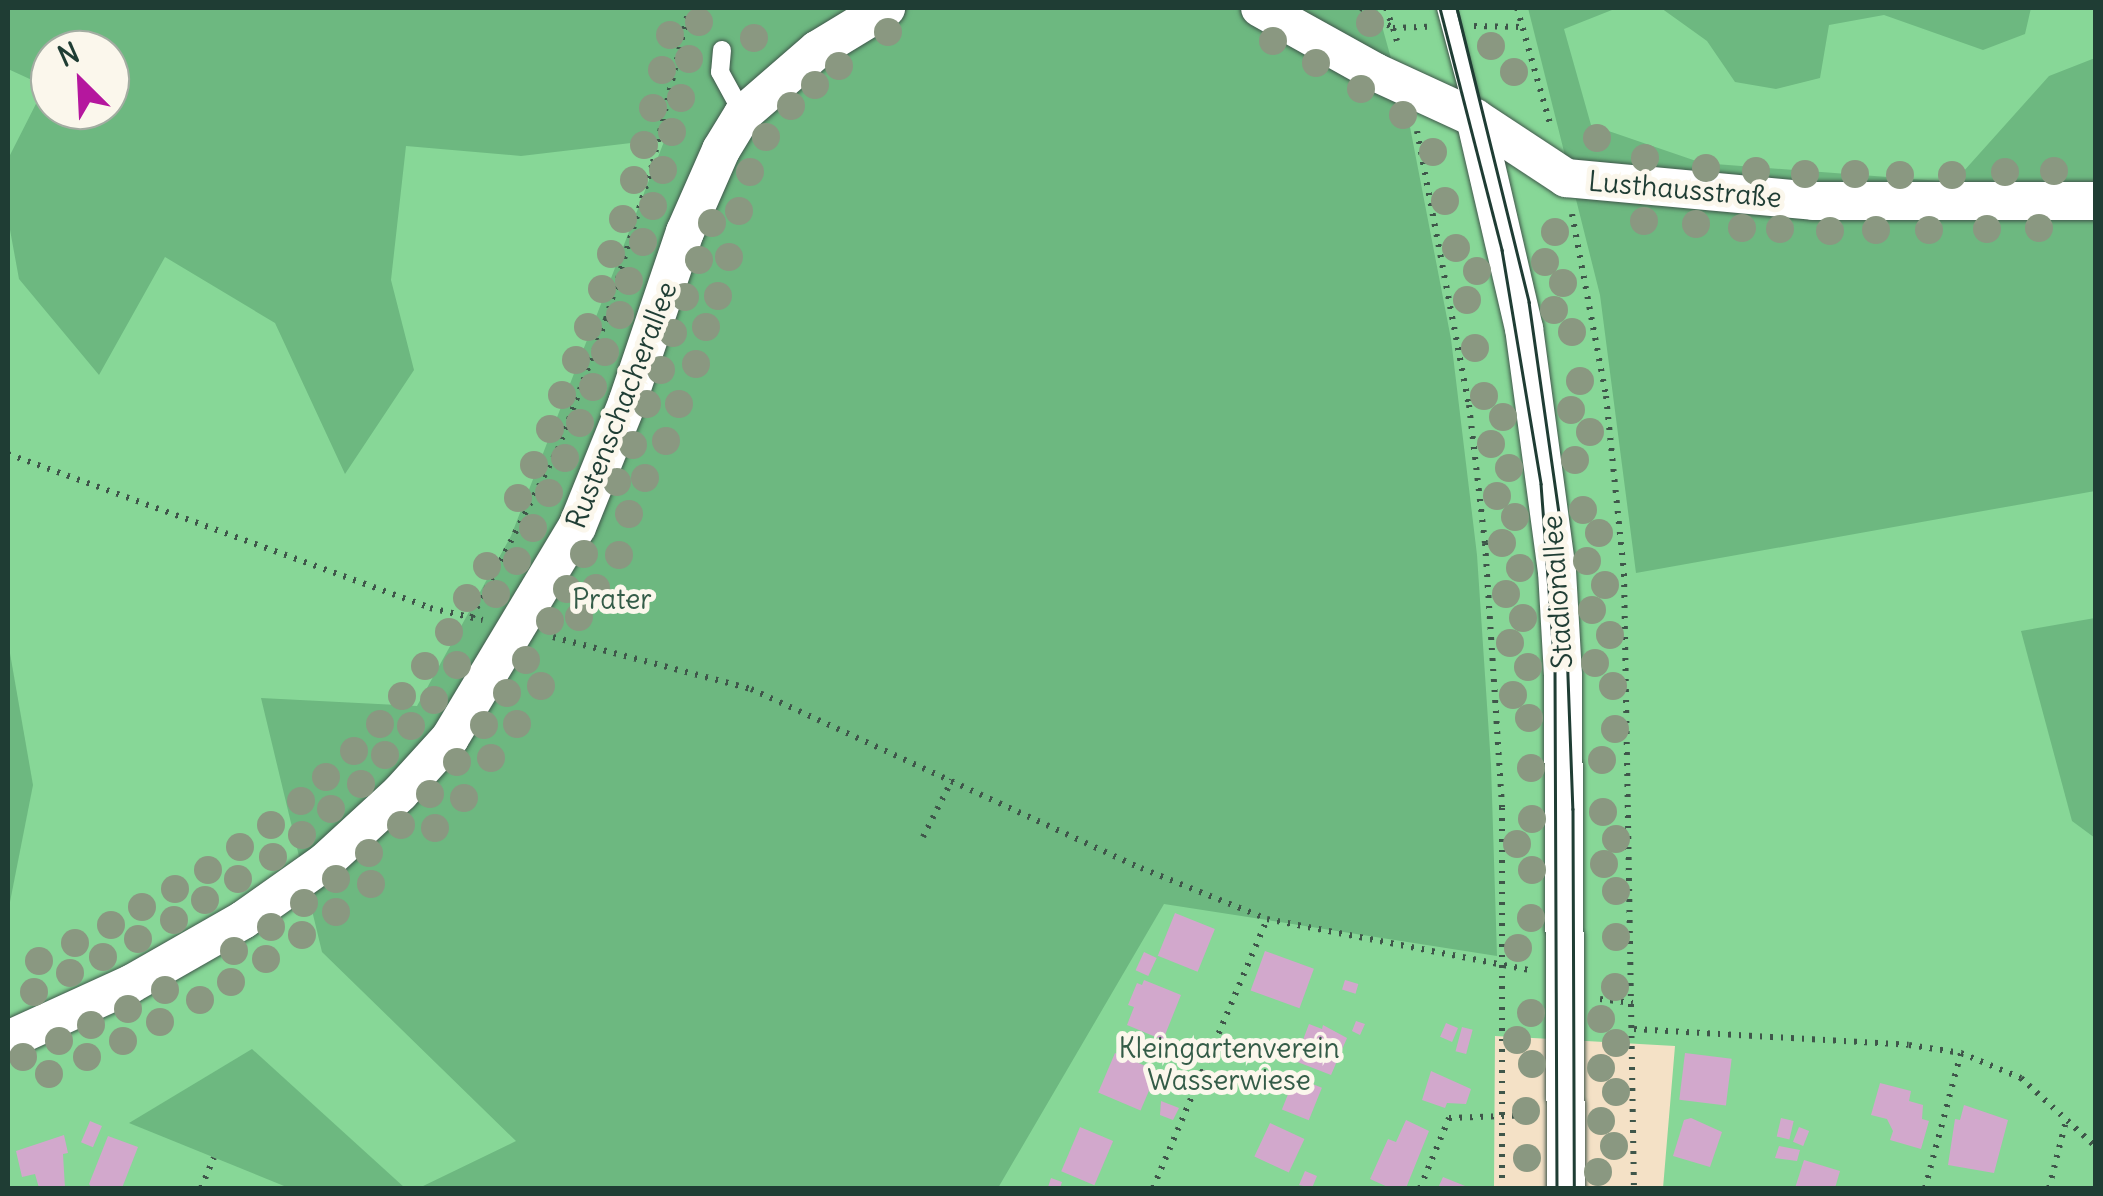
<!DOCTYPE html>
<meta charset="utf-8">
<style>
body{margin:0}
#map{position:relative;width:2103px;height:1196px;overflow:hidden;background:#f4e1c6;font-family:Delius,sans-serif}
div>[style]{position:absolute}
.green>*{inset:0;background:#87d797}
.forest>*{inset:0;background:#6db880}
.building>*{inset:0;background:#d2a8cc;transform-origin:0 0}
.path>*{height:6px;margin-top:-3px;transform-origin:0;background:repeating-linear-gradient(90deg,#3f564a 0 2.5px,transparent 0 10.5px)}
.roads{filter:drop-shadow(0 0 2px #3f564a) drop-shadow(0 0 2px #3f564a)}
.lane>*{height:18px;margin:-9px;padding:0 9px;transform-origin:9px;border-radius:9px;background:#fff}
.street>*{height:38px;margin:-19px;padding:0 19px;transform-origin:19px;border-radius:19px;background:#fff}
.tram>*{height:2.5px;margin:-1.25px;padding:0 1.25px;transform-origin:1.25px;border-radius:1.25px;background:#1f3d34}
.trees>*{width:28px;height:28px;margin:-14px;border-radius:50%;background:#8a9881}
span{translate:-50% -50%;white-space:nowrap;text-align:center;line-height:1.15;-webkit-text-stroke:10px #fbf7ec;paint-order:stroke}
.street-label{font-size:28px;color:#1f3d34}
.park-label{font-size:28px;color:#345c48}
.frame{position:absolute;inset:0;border:10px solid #1f3d34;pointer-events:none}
.north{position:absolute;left:30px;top:30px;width:100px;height:100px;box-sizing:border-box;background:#fbf7ec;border:2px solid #a3ada2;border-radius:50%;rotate:336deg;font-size:28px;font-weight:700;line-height:40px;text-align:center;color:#1f3d34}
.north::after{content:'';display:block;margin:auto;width:35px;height:45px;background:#b5179e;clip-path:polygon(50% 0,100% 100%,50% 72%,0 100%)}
</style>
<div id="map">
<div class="green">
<div style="clip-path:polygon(evenodd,8px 8px,2095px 8px,2095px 1188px,1663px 1188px,1675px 1046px,1495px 1036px,1494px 1188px,8px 1188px,8px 8px,50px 50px,110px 50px,110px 110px,50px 110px,50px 50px)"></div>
</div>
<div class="forest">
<div style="clip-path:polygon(evenodd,8px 8px,1377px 8px,1410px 127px,1451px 339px,1477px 555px,1491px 765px,1497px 956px,1164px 904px,998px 1188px,419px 1188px,516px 1141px,322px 952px,261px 698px,417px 706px,511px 536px,665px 139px,521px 156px,406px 146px,391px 280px,414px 370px,345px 474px,275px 323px,165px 257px,99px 375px,19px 279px,8px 219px,8px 159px,45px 86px,8px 69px,8px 8px,50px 50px,110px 50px,110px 110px,50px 110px,50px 50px)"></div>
<div style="clip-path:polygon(1528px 8px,1617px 8px,1564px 29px,1591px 125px,1702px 163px,1954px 182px,2049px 76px,2095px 58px,2095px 491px,1636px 573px,1600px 295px)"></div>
<div style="clip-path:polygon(1661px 8px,2031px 8px,2025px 34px,1983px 50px,1884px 15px,1829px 25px,1820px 78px,1776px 89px,1735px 82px,1707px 41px)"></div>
<div style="clip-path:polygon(2095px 618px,2096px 618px,2095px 838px,2072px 821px,2021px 631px)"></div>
<div style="clip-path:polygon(8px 642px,33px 785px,8px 912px)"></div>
<div style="clip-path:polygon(252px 1049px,405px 1188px,289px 1188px,129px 1123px)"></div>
</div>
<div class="building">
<div style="left:1175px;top:913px;width:43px;height:46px;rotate:22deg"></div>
<div style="left:1265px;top:951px;width:52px;height:42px;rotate:20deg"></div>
<div style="left:1144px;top:952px;width:14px;height:20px;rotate:25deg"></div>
<div style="clip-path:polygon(1144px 980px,1181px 995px,1163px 1040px,1127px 1025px,1134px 1007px,1128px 1005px,1137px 983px,1142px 985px)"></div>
<div style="left:1345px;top:980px;width:14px;height:10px;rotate:17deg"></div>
<div style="clip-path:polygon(1356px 1021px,1365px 1024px,1360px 1035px,1352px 1031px)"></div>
<div style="left:1446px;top:1023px;width:13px;height:15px;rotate:23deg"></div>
<div style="clip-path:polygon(1309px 1024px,1322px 1029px,1323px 1025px,1347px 1038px,1331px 1075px,1295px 1061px)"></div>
<div style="left:1462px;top:1027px;width:11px;height:25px;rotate:15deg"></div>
<div style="left:1115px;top:1053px;width:46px;height:43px;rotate:23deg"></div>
<div style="left:1685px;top:1053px;width:47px;height:47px;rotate:7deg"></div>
<div style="clip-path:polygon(1431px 1071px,1471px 1089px,1466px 1104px,1447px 1103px,1445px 1108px,1422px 1100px)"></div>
<div style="left:1295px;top:1077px;width:29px;height:35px;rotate:22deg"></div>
<div style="clip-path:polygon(1880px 1083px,1911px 1091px,1909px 1101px,1923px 1105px,1922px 1119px,1929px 1121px,1921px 1149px,1890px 1140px,1893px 1131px,1887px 1119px,1871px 1115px)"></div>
<div style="clip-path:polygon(1161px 1101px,1179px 1108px,1173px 1120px,1160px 1115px)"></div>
<div style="clip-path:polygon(1964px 1105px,2008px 1120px,1994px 1173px,1948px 1165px,1955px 1119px,1960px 1120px)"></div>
<div style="clip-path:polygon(1691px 1118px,1722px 1132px,1710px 1167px,1673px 1156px,1684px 1120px)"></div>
<div style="left:1781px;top:1118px;width:13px;height:19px;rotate:13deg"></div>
<div style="clip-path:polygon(1406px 1120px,1429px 1131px,1406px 1188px,1390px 1188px,1370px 1179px,1388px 1139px,1396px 1142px)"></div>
<div style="left:90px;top:1121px;width:13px;height:23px;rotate:23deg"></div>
<div style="left:1270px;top:1123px;width:38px;height:37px;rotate:25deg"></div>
<div style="left:1080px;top:1127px;width:36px;height:48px;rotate:23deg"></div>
<div style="left:1799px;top:1127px;width:11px;height:16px;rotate:22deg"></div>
<div style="clip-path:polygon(64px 1135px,68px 1153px,63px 1154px,65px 1188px,39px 1188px,35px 1174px,22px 1177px,16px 1151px)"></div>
<div style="clip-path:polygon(108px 1136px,138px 1147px,122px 1188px,92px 1188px,89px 1184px)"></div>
<div style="clip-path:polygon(1779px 1146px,1800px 1150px,1797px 1161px,1775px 1158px)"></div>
<div style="clip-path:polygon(1804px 1160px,1840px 1171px,1835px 1188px,1795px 1188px)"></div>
<div style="clip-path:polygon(1305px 1171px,1317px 1176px,1312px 1188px,1299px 1185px)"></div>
<div style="clip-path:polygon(1443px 1177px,1470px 1188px,1438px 1188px)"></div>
<div style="clip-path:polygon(1051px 1178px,1062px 1182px,1060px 1188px,1048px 1187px)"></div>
</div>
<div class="path">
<div style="left:1361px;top:8px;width:38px;rotate:32deg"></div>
<div style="left:1386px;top:8px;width:18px;rotate:71deg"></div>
<div style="left:1517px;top:8px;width:121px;rotate:74.1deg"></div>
<div style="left:1474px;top:26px;width:49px;rotate:1.2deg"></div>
<div style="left:1397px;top:41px;width:14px;rotate:-107deg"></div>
<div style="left:1393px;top:28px;width:34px;rotate:-2deg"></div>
<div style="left:1417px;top:131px;width:279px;rotate:79.3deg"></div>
<div style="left:1469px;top:405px;width:139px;rotate:83.4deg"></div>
<div style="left:1485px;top:543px;width:266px;rotate:86.3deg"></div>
<div style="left:1502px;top:808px;width:380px;rotate:90deg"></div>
<div style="left:1572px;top:214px;width:185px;rotate:79.4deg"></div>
<div style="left:1606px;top:396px;width:179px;rotate:84.2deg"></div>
<div style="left:1624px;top:574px;width:614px;rotate:89.07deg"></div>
<div style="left:8px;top:454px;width:449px;rotate:20deg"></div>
<div style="left:430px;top:608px;width:54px;rotate:12.8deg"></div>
<div style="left:472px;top:617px;width:189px;rotate:-62.9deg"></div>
<div style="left:558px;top:449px;width:139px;rotate:-69.7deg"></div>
<div style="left:606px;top:319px;width:164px;rotate:-73.3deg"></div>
<div style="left:653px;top:162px;width:158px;rotate:-76.8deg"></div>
<div style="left:553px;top:637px;width:205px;rotate:14.7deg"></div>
<div style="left:751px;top:689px;width:429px;rotate:24.7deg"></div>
<div style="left:1141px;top:868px;width:136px;rotate:22deg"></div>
<div style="left:1267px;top:919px;width:268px;rotate:11deg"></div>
<div style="left:923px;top:837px;width:64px;rotate:-63deg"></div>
<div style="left:1600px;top:999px;width:33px;rotate:7deg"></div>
<div style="left:1634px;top:1029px;width:275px;rotate:3.3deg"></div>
<div style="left:1909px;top:1045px;width:53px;rotate:8.7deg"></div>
<div style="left:1961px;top:1053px;width:65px;rotate:22.6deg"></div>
<div style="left:2021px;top:1078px;width:102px;rotate:42.6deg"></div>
<div style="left:201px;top:1188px;width:33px;rotate:-67deg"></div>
<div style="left:1153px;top:1188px;width:292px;rotate:-67deg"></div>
<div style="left:1420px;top:1188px;width:76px;rotate:-67.5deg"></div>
<div style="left:1449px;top:1118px;width:82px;rotate:-2.1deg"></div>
<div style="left:1925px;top:1188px;width:140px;rotate:-75.1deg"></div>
<div style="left:2049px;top:1188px;width:73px;rotate:-75.8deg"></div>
</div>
<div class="roads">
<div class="lane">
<div style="left:1446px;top:8px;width:113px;rotate:75.1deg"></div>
<div style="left:722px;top:50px;width:22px;rotate:95deg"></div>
<div style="left:720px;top:72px;width:48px;rotate:61.3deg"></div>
</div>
<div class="street">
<div style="left:1260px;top:8px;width:132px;rotate:29.1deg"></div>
<div style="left:1375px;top:72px;width:110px;rotate:24.7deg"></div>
<div style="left:1475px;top:118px;width:109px;rotate:33.4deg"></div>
<div style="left:1566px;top:178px;width:248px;rotate:5.3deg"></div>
<div style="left:1813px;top:201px;width:283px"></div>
<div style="left:1475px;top:118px;width:216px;rotate:76.9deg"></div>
<div style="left:1524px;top:328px;width:245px;rotate:82.3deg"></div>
<div style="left:1557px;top:571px;width:105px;rotate:86.7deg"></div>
<div style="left:1563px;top:676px;width:512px;rotate:89.66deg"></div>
<div style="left:8px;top:1040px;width:135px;rotate:-24.5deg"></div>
<div style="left:131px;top:984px;width:129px;rotate:-29.7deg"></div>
<div style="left:243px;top:920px;width:100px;rotate:-35.3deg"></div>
<div style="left:325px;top:862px;width:102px;rotate:-42.6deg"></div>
<div style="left:400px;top:793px;width:74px;rotate:-47.7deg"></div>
<div style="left:450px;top:738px;width:246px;rotate:-59deg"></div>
<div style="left:577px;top:527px;width:134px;rotate:-68deg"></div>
<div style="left:627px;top:403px;width:181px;rotate:-71.3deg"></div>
<div style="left:685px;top:232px;width:90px;rotate:-66.3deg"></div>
<div style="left:721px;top:150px;width:42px;rotate:-58.6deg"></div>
<div style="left:743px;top:114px;width:98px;rotate:-40.9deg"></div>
<div style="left:817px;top:50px;width:81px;rotate:-31.3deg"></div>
</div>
</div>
<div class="tram">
<div style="left:1440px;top:8px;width:250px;rotate:75.6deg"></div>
<div style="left:1502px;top:250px;width:237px;rotate:80.5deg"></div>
<div style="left:1541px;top:484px;width:186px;rotate:85.7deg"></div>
<div style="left:1555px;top:669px;width:519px;rotate:89.78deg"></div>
<div style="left:1457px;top:8px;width:303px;rotate:76.2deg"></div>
<div style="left:1529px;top:302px;width:240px;rotate:81.9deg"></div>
<div style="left:1563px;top:540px;width:269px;rotate:87.9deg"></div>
<div style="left:1573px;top:809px;width:379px;rotate:89.8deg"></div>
</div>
<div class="trees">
<div style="left:699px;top:22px"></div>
<div style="left:1370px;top:23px"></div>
<div style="left:888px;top:32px"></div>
<div style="left:670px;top:35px"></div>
<div style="left:754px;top:38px"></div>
<div style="left:1273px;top:41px"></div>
<div style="left:1491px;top:46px"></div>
<div style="left:689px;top:59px"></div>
<div style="left:1316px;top:63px"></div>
<div style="left:839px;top:66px"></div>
<div style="left:662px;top:70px"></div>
<div style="left:1514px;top:72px"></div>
<div style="left:815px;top:85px"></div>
<div style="left:1361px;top:89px"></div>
<div style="left:681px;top:98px"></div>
<div style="left:791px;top:106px"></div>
<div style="left:653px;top:108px"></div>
<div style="left:1403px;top:115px"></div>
<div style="left:672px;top:132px"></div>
<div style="left:766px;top:137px"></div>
<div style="left:1597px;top:138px"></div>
<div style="left:644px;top:145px"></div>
<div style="left:1433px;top:152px"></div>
<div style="left:1645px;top:158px"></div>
<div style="left:1706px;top:168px"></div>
<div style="left:663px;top:170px"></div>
<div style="left:1756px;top:171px"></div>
<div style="left:2054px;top:171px"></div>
<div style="left:750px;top:172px"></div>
<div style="left:2005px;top:172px"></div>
<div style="left:1805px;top:174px"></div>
<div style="left:1855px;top:174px"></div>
<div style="left:1900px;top:175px"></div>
<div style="left:1952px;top:175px"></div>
<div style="left:634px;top:180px"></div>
<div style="left:1445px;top:201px"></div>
<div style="left:653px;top:206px"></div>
<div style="left:739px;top:211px"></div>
<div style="left:623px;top:219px"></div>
<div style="left:1644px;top:221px"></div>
<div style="left:712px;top:223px"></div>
<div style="left:1696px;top:224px"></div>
<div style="left:1742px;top:228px"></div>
<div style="left:2039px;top:228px"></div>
<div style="left:1780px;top:229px"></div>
<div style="left:1987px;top:229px"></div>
<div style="left:1876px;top:230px"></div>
<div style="left:1929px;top:230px"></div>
<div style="left:1830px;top:231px"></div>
<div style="left:1555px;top:232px"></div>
<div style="left:643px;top:242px"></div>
<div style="left:1456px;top:248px"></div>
<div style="left:611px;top:254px"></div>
<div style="left:729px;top:257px"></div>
<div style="left:699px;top:260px"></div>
<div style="left:1545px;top:262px"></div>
<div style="left:1477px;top:271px"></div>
<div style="left:629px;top:281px"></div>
<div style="left:1563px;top:283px"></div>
<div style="left:602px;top:289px"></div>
<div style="left:718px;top:296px"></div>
<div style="left:685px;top:297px"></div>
<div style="left:1467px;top:300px"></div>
<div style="left:1554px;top:310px"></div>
<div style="left:620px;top:315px"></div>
<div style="left:588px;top:327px"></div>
<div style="left:706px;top:327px"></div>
<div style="left:1572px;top:332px"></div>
<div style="left:673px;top:333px"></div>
<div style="left:1475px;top:348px"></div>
<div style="left:605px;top:352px"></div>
<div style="left:576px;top:360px"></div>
<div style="left:696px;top:364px"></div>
<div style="left:661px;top:370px"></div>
<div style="left:1580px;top:381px"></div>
<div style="left:593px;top:387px"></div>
<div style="left:562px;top:395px"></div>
<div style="left:1484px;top:396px"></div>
<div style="left:647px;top:404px"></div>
<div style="left:679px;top:404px"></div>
<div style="left:1571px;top:410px"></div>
<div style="left:1503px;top:417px"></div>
<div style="left:580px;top:423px"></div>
<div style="left:550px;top:429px"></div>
<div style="left:1590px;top:432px"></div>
<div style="left:666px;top:441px"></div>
<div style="left:1491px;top:444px"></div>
<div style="left:633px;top:445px"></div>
<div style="left:565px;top:458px"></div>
<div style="left:1575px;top:460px"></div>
<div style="left:534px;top:465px"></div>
<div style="left:1509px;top:468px"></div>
<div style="left:645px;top:478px"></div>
<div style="left:617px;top:482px"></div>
<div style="left:549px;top:493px"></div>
<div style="left:1497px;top:496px"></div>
<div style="left:518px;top:498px"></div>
<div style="left:1583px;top:510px"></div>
<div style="left:629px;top:514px"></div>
<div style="left:1515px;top:517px"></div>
<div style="left:533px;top:528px"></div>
<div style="left:1599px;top:533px"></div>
<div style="left:1502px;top:543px"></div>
<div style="left:584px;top:554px"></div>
<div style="left:619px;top:555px"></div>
<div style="left:517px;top:561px"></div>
<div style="left:1587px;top:561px"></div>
<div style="left:487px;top:566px"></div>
<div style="left:1520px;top:568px"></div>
<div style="left:1605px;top:585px"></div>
<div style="left:596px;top:588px"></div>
<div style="left:567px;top:589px"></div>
<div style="left:496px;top:594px"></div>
<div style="left:1506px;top:594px"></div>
<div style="left:467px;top:598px"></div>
<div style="left:1592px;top:610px"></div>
<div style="left:579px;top:617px"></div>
<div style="left:1523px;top:618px"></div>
<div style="left:550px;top:621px"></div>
<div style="left:449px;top:632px"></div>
<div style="left:1610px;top:635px"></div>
<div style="left:1510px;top:643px"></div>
<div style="left:526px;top:660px"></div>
<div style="left:1595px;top:663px"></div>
<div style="left:457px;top:665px"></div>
<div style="left:425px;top:666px"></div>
<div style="left:1528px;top:667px"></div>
<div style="left:541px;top:686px"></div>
<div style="left:1613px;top:686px"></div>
<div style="left:507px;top:693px"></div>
<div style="left:1513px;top:695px"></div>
<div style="left:402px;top:696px"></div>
<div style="left:434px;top:700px"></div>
<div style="left:1529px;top:718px"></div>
<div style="left:380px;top:724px"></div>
<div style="left:517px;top:724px"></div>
<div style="left:484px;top:725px"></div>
<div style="left:411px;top:726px"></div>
<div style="left:1615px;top:729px"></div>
<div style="left:354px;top:751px"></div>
<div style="left:385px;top:755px"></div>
<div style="left:491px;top:758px"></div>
<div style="left:1602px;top:760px"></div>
<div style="left:457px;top:762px"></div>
<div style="left:1531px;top:768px"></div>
<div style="left:326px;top:777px"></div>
<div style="left:361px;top:784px"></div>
<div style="left:430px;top:794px"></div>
<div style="left:464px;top:798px"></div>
<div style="left:301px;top:801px"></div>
<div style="left:331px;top:809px"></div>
<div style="left:1603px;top:812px"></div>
<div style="left:1532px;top:819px"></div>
<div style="left:271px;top:825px"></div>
<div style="left:401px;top:825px"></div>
<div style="left:435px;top:828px"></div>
<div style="left:302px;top:835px"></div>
<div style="left:1616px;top:839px"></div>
<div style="left:1517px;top:844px"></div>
<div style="left:240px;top:847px"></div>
<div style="left:369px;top:853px"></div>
<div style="left:273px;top:857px"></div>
<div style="left:1604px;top:864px"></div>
<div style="left:208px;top:870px"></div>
<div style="left:1532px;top:870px"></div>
<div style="left:238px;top:879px"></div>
<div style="left:336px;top:879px"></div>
<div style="left:371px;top:884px"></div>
<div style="left:175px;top:889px"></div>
<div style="left:1616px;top:891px"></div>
<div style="left:205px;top:900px"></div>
<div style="left:304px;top:903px"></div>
<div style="left:142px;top:907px"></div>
<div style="left:336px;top:912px"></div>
<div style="left:1531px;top:918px"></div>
<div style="left:174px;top:920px"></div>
<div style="left:111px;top:925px"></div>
<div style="left:271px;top:927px"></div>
<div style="left:302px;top:935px"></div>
<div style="left:1616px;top:937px"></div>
<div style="left:138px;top:939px"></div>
<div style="left:75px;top:943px"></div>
<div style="left:1518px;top:948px"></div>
<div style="left:234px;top:951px"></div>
<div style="left:103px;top:957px"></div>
<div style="left:266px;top:959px"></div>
<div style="left:39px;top:961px"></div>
<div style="left:70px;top:973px"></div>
<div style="left:231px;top:982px"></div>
<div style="left:1615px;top:987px"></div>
<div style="left:165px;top:990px"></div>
<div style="left:34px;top:992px"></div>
<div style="left:200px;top:1000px"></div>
<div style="left:128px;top:1009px"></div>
<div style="left:1531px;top:1013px"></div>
<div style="left:1601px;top:1019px"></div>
<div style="left:160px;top:1022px"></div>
<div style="left:91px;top:1025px"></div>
<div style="left:1517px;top:1040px"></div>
<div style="left:59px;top:1041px"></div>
<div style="left:123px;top:1041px"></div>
<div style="left:1616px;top:1043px"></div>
<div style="left:23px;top:1057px"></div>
<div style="left:87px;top:1057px"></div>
<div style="left:1532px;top:1064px"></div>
<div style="left:1601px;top:1068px"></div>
<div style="left:49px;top:1074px"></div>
<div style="left:1616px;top:1092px"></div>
<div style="left:1526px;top:1111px"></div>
<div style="left:1601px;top:1121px"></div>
<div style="left:1614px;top:1146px"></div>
<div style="left:1527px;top:1158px"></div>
<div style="left:1598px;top:1172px"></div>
</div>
<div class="street-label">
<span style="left:1685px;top:189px;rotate:5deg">Lusthausstraße</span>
<span style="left:621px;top:405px;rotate:-69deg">Rustenschacherallee</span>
<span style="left:1557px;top:592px;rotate:-94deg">Stadionallee</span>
</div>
<div class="park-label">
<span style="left:612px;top:599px">Prater</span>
<span style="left:1229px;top:1064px">Kleingartenverein<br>Wasserwiese</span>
</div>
<div class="frame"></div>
<div class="north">N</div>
</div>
